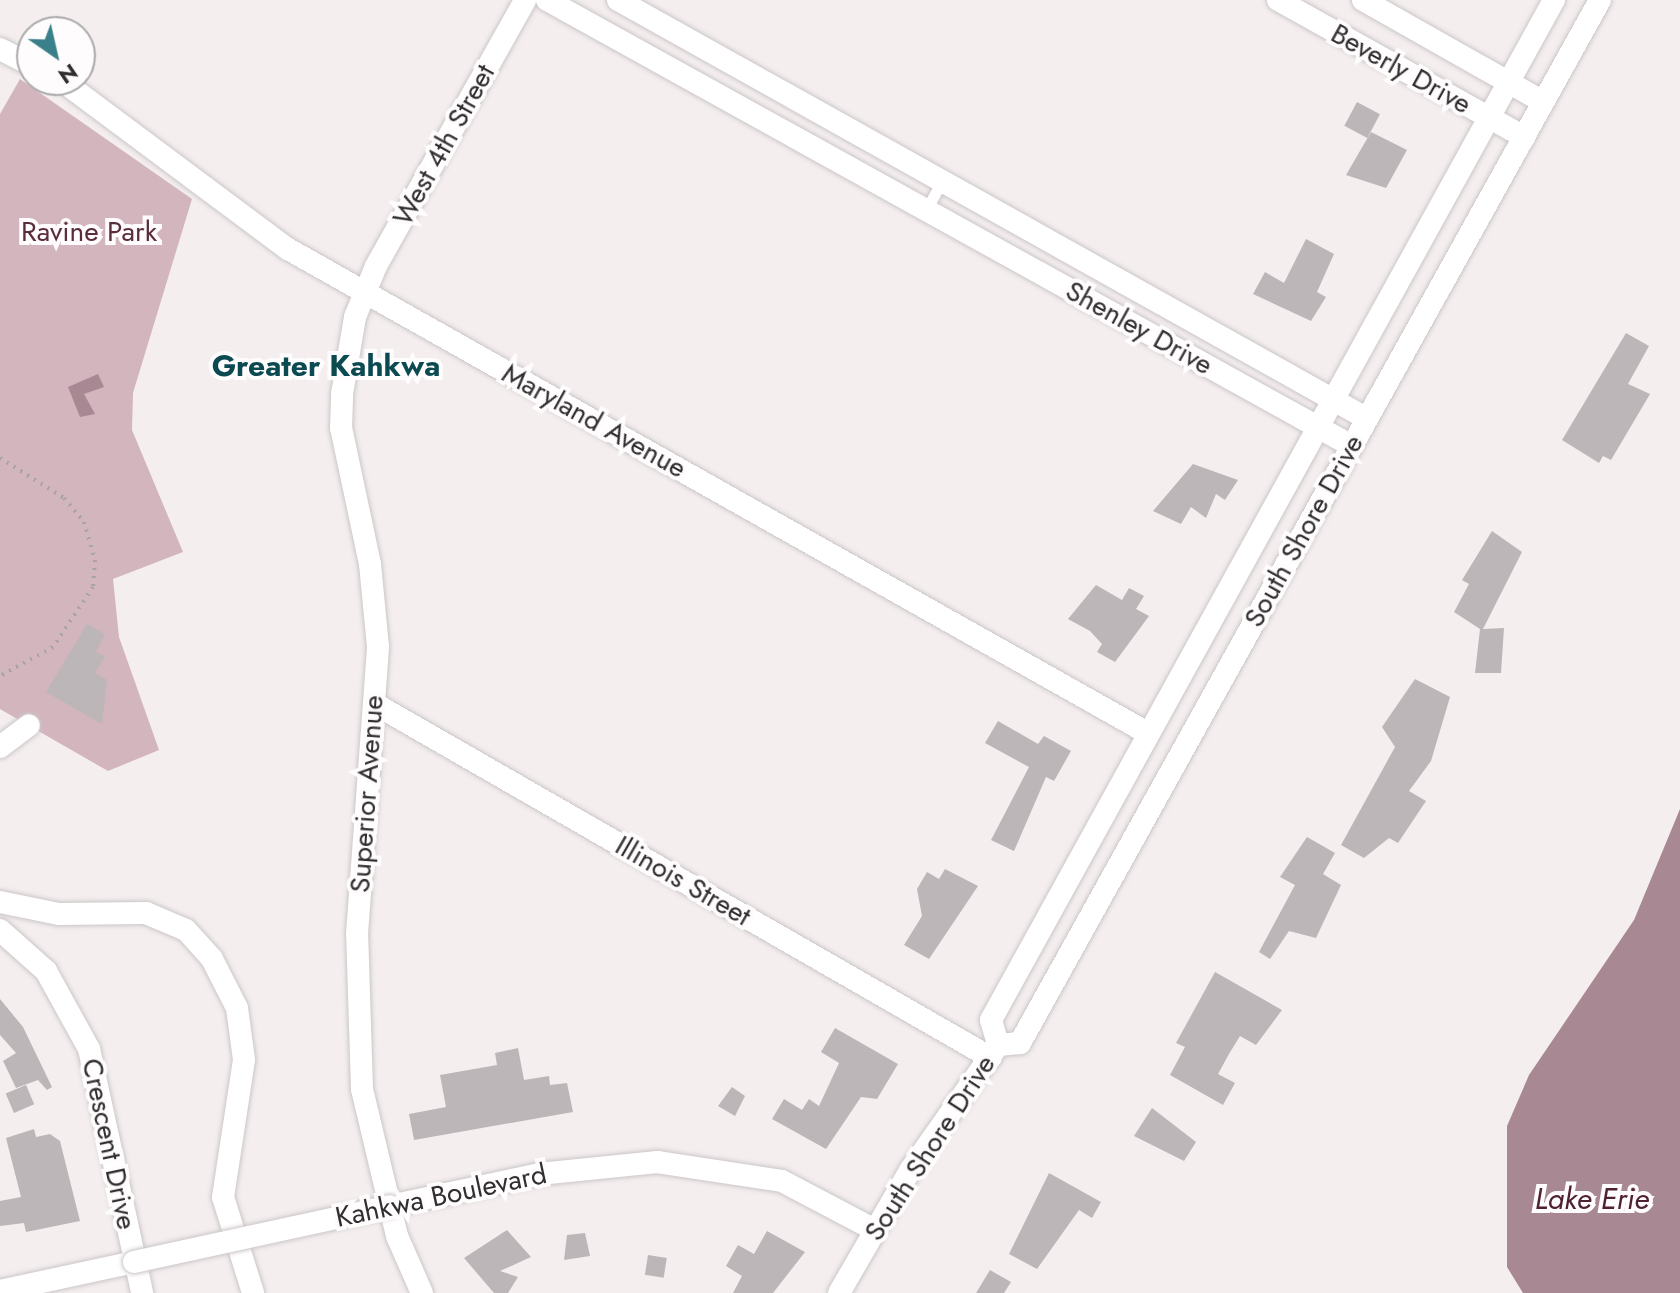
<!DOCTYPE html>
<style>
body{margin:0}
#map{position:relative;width:1680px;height:1293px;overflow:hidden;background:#f4eeef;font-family:Jost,sans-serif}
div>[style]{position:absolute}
.green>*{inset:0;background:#d3b5be}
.water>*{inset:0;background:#a88892}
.building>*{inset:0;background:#bcb6b8;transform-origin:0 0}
.path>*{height:4px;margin-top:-2px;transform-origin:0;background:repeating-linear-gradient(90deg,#a7a3a4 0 2px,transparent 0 8px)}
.roads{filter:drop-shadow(0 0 2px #ccc6c8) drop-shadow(0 0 2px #ccc6c8)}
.lane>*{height:11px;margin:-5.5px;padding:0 5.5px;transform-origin:5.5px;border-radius:5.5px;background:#fff}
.street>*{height:22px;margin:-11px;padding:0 11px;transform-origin:11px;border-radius:11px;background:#fff}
.bridges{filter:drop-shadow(0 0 2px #ccc6c8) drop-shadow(0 0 2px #ccc6c8)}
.street-bridge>*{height:22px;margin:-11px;padding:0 11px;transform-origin:11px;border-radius:11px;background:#fff}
span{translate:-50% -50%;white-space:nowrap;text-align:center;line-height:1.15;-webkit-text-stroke:8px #fefcfd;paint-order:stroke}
.street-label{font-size:28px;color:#302e2f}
.park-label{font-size:28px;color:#5b2c3d}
.neighbourhood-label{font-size:30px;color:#0c4a52;font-weight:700}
.water-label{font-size:30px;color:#4e2133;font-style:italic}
.north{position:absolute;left:16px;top:16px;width:80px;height:80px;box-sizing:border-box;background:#fefcfd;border:2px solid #acaaab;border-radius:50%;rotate:146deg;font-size:22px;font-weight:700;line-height:32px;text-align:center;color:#302e2f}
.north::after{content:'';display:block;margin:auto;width:28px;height:36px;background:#3a808a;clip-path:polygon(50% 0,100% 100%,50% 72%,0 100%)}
</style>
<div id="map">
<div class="green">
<div style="clip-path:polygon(20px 79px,192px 199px,133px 393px,132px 430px,183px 552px,113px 579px,119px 637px,159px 750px,108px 771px,0 709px,0 114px)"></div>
</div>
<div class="water">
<div style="clip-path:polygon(98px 374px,104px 387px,84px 394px,95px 414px,80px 417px,68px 387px)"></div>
<div style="clip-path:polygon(1680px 809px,1680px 1293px,1523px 1293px,1507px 1267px,1507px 1126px,1529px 1075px,1634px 920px)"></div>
</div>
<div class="building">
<div style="left:1357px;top:102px;width:26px;height:27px;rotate:28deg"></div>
<div style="clip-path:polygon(1371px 132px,1407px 150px,1386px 188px,1346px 175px)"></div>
<div style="clip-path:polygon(1306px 239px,1334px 254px,1317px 292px,1326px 297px,1311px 321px,1253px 294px,1265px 272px,1284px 283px)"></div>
<div style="clip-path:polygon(1626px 333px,1649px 346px,1628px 384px,1650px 394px,1611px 460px,1603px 456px,1599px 463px,1562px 440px)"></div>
<div style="clip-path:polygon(1193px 464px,1238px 480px,1225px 500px,1216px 494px,1206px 518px,1191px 507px,1181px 524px,1153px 511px)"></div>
<div style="clip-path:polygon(1492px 531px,1522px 552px,1483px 629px,1504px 628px,1501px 673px,1475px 673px,1480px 629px,1454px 612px,1469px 584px,1462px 580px)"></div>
<div style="clip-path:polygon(1096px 585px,1122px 600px,1129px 588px,1144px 596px,1136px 609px,1149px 616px,1115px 662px,1097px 652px,1102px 644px,1090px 631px,1068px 619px)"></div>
<div style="clip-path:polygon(87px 624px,105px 634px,96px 652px,105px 656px,95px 673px,107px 680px,102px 724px,46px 692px)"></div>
<div style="clip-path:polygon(1415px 679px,1450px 697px,1431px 761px,1409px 791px,1426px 801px,1398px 843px,1389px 838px,1364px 858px,1341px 845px,1395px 747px,1382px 727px)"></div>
<div style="clip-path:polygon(998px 721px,1038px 744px,1044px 736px,1071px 751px,1054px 781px,1046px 777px,1014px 851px,991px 840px,1029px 767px,985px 743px)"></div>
<div style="clip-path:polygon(1307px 837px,1335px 853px,1323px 874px,1341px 885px,1316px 938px,1289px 931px,1270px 959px,1259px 952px,1295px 885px,1280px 877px)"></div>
<div style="clip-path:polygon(945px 869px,978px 886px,929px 959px,904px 945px,922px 916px,917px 889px,927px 872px,939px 879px)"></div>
<div style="clip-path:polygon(1215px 972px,1282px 1010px,1256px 1045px,1240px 1036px,1229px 1054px,1218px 1074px,1235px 1083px,1223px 1105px,1170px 1075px,1185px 1047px,1176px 1043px)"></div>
<div style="clip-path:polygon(0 999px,23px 1027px,52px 1087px,47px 1090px,38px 1080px,16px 1088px,3px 1061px,16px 1053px,0 1035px)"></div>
<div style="clip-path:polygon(835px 1028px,898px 1064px,877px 1099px,861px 1097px,826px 1149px,772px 1119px,784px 1099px,802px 1110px,809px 1099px,819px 1106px,839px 1063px,821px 1052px)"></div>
<div style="clip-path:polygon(518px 1048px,524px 1080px,549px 1076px,550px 1085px,567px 1083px,573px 1112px,414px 1140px,409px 1114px,446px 1107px,440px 1075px,497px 1065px,495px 1053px)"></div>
<div style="left:26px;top:1085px;width:21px;height:22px;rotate:67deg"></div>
<div style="clip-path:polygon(732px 1087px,745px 1096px,735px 1116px,718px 1106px)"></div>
<div style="clip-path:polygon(1152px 1108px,1196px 1142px,1184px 1161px,1134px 1136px)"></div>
<div style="clip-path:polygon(34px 1129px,36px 1137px,50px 1134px,60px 1141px,80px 1221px,26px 1232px,24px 1223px,0 1226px,0 1201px,21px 1197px,6px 1138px)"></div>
<div style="clip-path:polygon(1049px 1173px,1101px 1202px,1092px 1218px,1079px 1210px,1037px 1269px,1009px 1254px)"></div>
<div style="clip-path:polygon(507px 1230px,531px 1257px,500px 1271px,518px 1277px,508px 1293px,494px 1293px,464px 1258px)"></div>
<div style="clip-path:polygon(767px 1231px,805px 1252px,773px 1293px,733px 1293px,742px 1276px,726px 1266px,738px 1245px,754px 1254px)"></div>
<div style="clip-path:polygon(585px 1233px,590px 1256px,564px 1260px,567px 1235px)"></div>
<div style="left:648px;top:1255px;width:19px;height:20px;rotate:9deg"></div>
<div style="clip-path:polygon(990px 1270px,1011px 1282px,1004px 1293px,976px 1293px)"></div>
</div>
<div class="path">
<div style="left:0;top:458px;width:75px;rotate:32deg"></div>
<div style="left:64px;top:498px;width:31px;rotate:50deg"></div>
<div style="left:84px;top:522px;width:40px;rotate:74deg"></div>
<div style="left:95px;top:560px;width:27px;rotate:94deg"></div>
<div style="left:93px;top:587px;width:72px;rotate:123.7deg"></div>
<div style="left:53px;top:647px;width:60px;rotate:151.3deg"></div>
</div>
<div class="roads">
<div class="lane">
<div style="left:926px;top:210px;width:33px;rotate:-61deg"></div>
</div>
<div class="street">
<div style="left:547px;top:0;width:920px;rotate:28.99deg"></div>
<div style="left:618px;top:0;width:857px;rotate:29.2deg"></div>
<div style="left:1278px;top:0;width:282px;rotate:29.1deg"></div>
<div style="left:1363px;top:0;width:207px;rotate:29.5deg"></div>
<div style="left:1554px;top:0;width:1165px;rotate:118.9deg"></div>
<div style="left:991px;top:1020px;width:26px;rotate:74deg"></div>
<div style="left:998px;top:1045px;width:22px;rotate:-5deg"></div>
<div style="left:1020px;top:1043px;width:1193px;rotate:-60.92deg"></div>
<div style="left:0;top:49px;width:36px;rotate:27deg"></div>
<div style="left:61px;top:80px;width:283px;rotate:36.7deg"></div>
<div style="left:288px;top:249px;width:985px;rotate:29.38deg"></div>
<div style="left:375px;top:704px;width:710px;rotate:29.88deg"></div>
<div style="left:0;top:747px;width:36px;rotate:-37deg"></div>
<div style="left:0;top:902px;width:60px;rotate:11.5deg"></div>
<div style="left:59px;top:914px;width:87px;rotate:-0.7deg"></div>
<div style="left:146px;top:913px;width:43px;rotate:23deg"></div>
<div style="left:186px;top:930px;width:39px;rotate:48deg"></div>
<div style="left:212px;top:959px;width:55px;rotate:63deg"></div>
<div style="left:237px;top:1008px;width:52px;rotate:82.3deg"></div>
<div style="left:244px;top:1060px;width:139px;rotate:98.7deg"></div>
<div style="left:223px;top:1197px;width:101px;rotate:72.6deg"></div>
<div style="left:0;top:930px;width:62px;rotate:41.7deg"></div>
<div style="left:46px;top:971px;width:89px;rotate:61.1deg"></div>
<div style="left:89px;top:1049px;width:250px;rotate:77.7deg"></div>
<div style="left:390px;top:1206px;width:152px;rotate:-12.1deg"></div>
<div style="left:539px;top:1174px;width:119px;rotate:-5.8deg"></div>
<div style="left:657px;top:1162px;width:126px;rotate:8.6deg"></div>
<div style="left:782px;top:1181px;width:105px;rotate:27.8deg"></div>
<div style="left:0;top:1291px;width:137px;rotate:-12.2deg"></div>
<div style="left:422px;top:1293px;width:62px;rotate:-113.7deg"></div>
<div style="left:397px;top:1236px;width:151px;rotate:-103.4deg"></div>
<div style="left:362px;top:1089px;width:155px;rotate:-91.8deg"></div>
<div style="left:357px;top:934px;width:288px;rotate:-85.8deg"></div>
<div style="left:378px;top:647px;width:83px;rotate:-95.5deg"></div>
<div style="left:370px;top:564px;width:139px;rotate:-102deg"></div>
<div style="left:341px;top:428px;width:34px;rotate:-88deg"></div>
<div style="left:342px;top:394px;width:78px;rotate:-80.4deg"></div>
<div style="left:355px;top:317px;width:55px;rotate:-67.6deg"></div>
<div style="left:376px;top:266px;width:305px;rotate:-60.7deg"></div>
<div style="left:839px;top:1293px;width:143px;rotate:-59.9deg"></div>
<div style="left:911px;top:1169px;width:151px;rotate:-54.9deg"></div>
</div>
</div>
<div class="bridges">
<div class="street-bridge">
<div style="left:134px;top:1262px;width:262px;rotate:-12.3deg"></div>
</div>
</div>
<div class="street-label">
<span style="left:1401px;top:69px;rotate:29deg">Beverly Drive</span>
<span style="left:444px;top:145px;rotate:-61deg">West 4th Street</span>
<span style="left:1139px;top:328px;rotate:29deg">Shenley Drive</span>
<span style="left:594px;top:421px;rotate:29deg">Maryland Avenue</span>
<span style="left:1304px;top:531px;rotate:-61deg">South Shore Drive</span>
<span style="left:367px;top:794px;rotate:-86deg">Superior Avenue</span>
<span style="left:683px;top:881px;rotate:30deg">Illinois Street</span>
<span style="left:109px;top:1144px;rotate:78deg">Crescent Drive</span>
<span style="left:930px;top:1148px;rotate:-57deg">South Shore Drive</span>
<span style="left:441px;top:1196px;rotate:-12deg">Kahkwa Boulevard</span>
</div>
<div class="park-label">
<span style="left:89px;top:232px">Ravine Park</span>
</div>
<div class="neighbourhood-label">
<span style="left:326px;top:366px">Greater Kahkwa</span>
</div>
<div class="water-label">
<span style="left:1592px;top:1199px">Lake Erie</span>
</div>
<div class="north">N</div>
</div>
